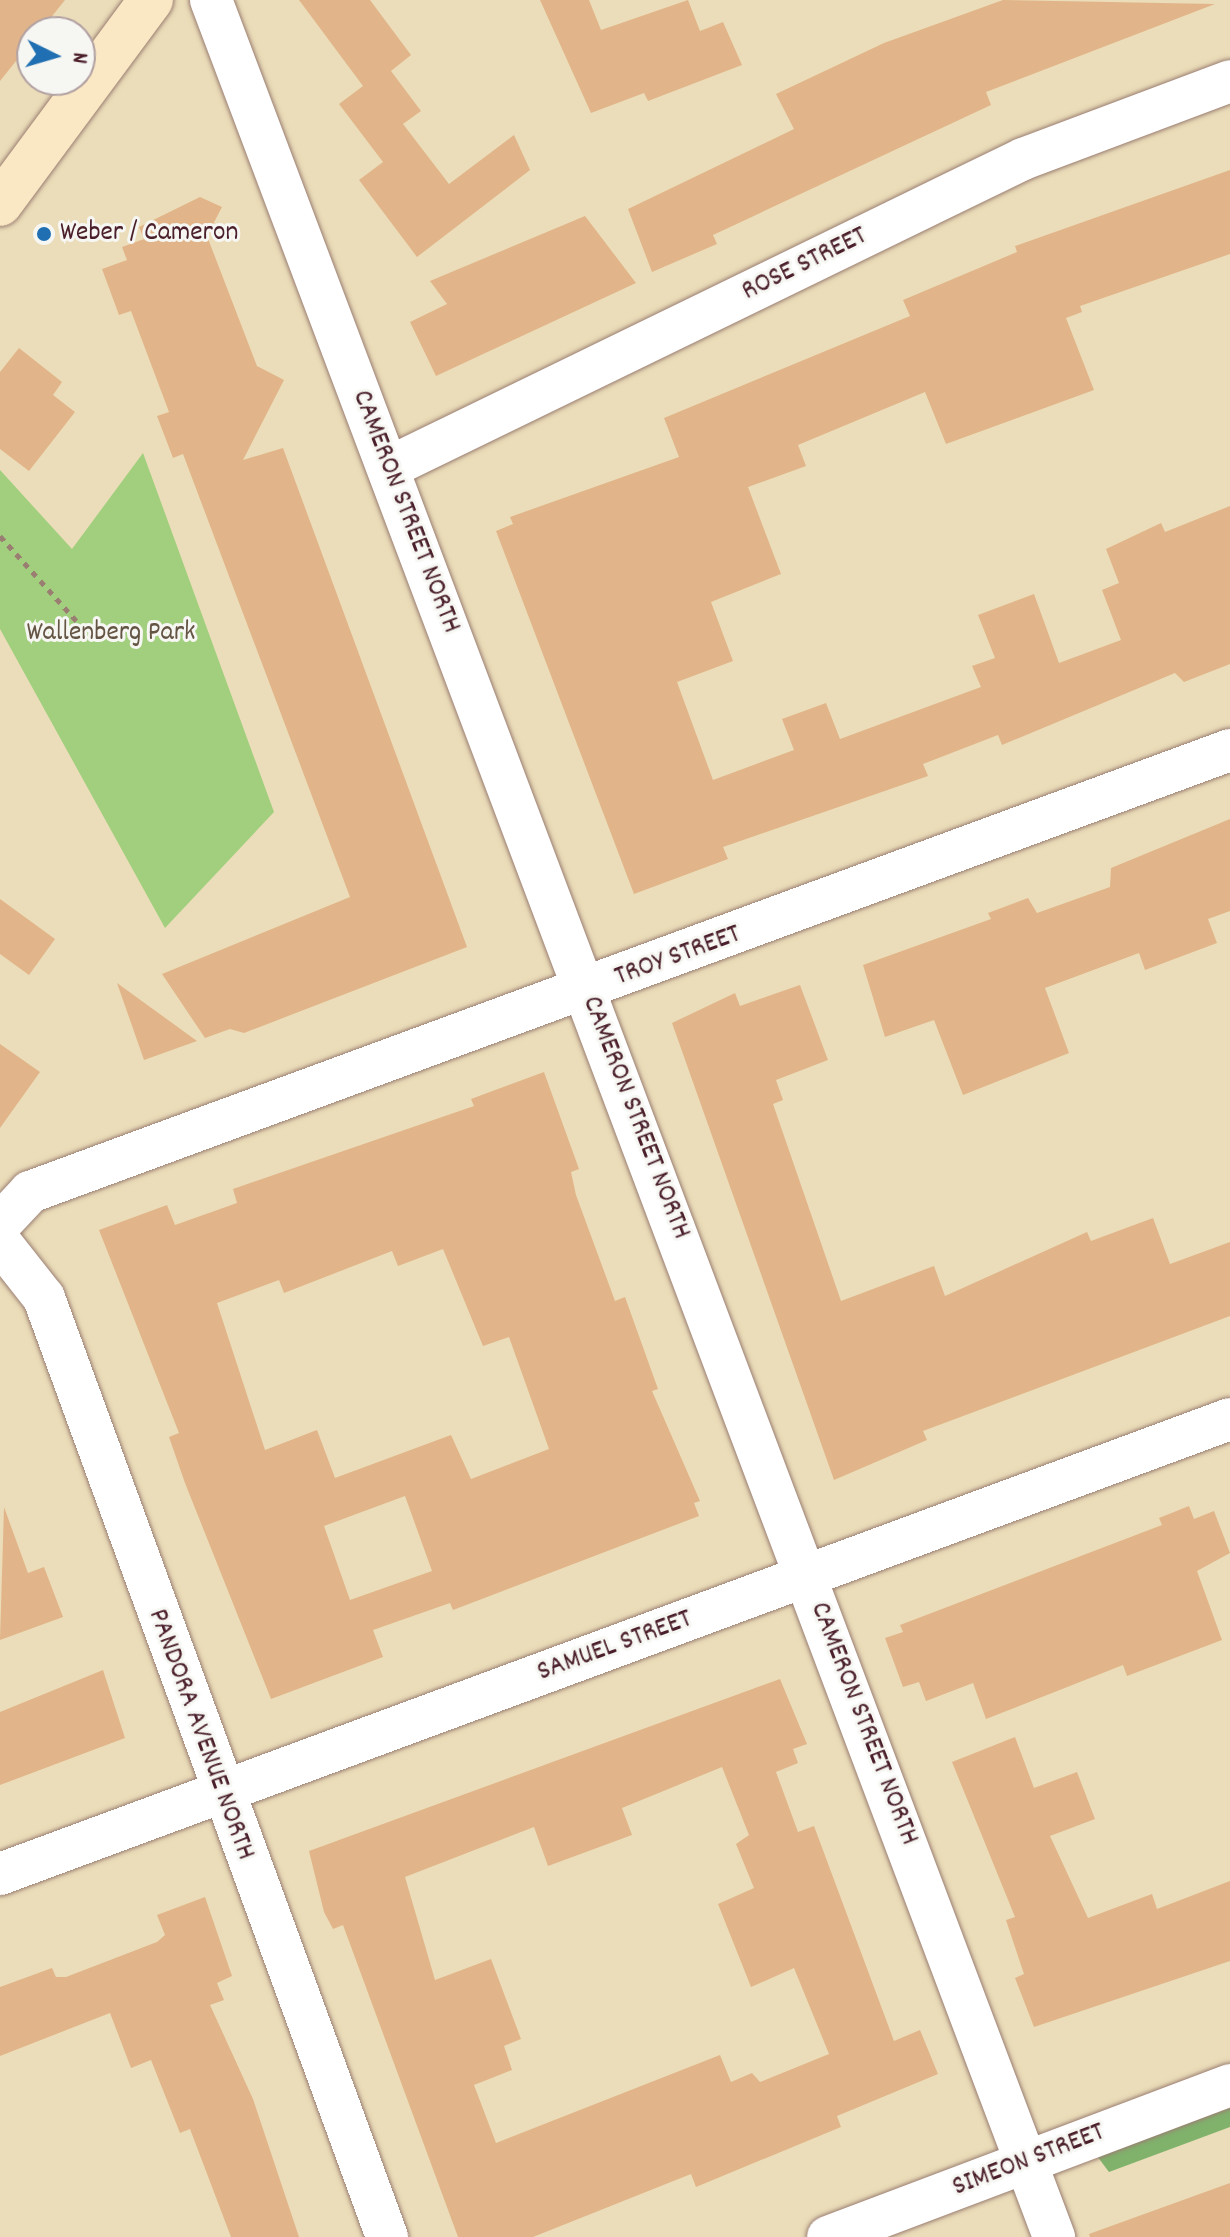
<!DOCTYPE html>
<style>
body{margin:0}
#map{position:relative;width:1230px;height:2237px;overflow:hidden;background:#ebddb9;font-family:Dekko,sans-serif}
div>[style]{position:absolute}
.green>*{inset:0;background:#a1cf7d}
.forest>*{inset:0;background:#80b26c}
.building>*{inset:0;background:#e1b589}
.path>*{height:5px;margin-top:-2.5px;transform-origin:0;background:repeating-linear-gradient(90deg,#9a7e72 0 6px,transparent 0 12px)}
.roads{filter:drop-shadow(0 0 2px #9a7e72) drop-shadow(0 0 2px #9a7e72)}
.street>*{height:42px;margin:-21px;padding:0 21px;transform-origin:21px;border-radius:21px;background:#fff}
.secondary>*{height:44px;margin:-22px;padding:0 22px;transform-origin:22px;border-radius:22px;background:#fae7c3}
.dots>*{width:22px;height:22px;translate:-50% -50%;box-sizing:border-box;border:4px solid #f6f6f2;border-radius:50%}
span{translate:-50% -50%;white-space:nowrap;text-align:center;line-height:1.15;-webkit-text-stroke:6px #f6f6f2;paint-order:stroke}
.poi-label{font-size:28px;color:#4a1f2b}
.left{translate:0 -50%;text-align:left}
.street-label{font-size:28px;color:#4a1f2b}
.park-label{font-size:28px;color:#645444}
.north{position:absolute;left:16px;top:16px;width:80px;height:80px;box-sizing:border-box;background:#f6f6f2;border:2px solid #b1a0a2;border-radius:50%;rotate:95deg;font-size:22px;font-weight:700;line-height:32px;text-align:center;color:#4a1f2b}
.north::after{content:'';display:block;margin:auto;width:28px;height:36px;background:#1f6fb2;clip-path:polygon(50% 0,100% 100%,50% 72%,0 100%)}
</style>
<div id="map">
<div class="green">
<div style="clip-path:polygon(143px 453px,274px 812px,165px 928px,0 629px,0 470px,72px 549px)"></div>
</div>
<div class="forest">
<div style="clip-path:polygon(1230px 2108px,1230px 2127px,1109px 2172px,1097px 2156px)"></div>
</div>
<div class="building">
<div style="clip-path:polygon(0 0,65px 0,0 81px)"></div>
<div style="clip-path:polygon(299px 0,370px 0,411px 55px,391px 71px,421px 111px,403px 124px,449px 184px,514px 135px,530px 170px,417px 257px,359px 180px,383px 162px,339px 104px,363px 86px)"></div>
<div style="clip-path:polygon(540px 0,589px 0,601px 30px,688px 0,700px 31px,723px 22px,742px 65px,648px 101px,644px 93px,591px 113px)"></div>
<div style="clip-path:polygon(1003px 0,1215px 4px,986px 92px,991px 105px,713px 235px,717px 244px,652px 272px,628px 209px,794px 129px,776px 94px,884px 43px)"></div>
<div style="clip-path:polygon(1230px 170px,1230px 254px,1080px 306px,1082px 312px,1066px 318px,1094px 390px,946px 444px,925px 392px,798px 445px,806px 466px,748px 487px,781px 574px,711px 602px,733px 661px,677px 682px,713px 780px,794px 750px,782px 719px,826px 703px,840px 739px,981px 687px,972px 666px,995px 658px,978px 615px,1034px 594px,1059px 663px,1121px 640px,1102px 590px,1119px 583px,1106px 549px,1161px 523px,1165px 532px,1230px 506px,1230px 664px,1184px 682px,1175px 673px,1002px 745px,998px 735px,923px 764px,928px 776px,723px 847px,728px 859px,634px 894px,496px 531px,513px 524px,510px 517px,679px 457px,664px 418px,910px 316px,903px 300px,1017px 252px,1015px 246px)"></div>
<div style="clip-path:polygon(200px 197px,222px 207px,207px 236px,257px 366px,284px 380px,243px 460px,283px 448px,467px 947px,244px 1033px,230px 1029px,205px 1038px,162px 974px,350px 897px,183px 454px,173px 458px,157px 416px,169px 412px,131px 311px,119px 315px,102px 269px,127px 260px,122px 247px,144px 239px,139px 227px)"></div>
<div style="clip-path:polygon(585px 216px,636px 283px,436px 376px,410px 322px,447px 304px,430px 281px)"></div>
<div style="clip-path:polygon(19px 348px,62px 382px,53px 395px,75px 412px,29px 471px,0 449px,0 372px)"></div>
<div style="clip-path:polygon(1230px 819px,1230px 911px,1208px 919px,1217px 943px,1145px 970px,1139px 953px,1045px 988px,1069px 1053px,963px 1095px,934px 1020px,885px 1037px,863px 965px,991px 919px,988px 913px,1028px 898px,1037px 913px,1110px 887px,1111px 868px)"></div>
<div style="clip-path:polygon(0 899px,55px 939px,29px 975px,0 954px)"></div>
<div style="clip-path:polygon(117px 983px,197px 1041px,144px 1060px)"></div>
<div style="clip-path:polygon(800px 985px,828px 1060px,776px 1080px,783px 1100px,773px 1104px,841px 1301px,934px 1266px,945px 1296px,1087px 1232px,1091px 1241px,1153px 1218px,1170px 1264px,1230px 1242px,1230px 1316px,923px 1431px,927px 1440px,834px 1480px,672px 1023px,735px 993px,740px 1006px)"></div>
<div style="clip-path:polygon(0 1044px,40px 1072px,0 1128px)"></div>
<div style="clip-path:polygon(evenodd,544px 1072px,579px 1169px,571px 1172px,576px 1195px,615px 1301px,625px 1297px,658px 1389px,652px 1391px,700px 1501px,694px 1503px,699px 1516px,453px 1610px,450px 1603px,373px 1630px,383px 1657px,271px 1699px,185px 1483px,169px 1437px,179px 1433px,99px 1230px,167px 1205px,175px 1225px,237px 1203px,233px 1189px,474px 1106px,471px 1099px,544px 1072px,443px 1249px,483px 1346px,509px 1337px,549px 1449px,471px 1479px,451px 1435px,335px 1478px,317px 1430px,265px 1450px,217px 1303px,279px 1280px,284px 1293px,392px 1251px,398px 1266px,443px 1249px,544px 1072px,405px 1496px,432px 1571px,350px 1600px,324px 1526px,405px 1496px)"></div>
<div style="clip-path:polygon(1189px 1506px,1194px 1519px,1214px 1511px,1230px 1553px,1197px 1571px,1222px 1640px,1127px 1676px,1123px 1665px,986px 1719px,973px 1683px,926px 1701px,919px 1682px,903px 1687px,885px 1638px,903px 1632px,900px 1625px,1162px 1525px,1159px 1518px)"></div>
<div style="clip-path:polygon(4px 1507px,28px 1573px,44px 1567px,63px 1617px,0 1640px)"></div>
<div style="clip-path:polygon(103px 1670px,125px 1738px,0 1785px,0 1712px)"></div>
<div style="clip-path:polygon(evenodd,780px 1679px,807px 1744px,793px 1749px,798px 1763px,776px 1772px,798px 1832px,814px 1826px,894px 2041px,920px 2030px,938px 2074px,837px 2116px,841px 2127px,696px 2187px,691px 2174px,533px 2237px,458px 2237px,343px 1925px,333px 1929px,324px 1912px,309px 1851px,780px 1679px,722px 1767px,749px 1835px,736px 1844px,754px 1888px,718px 1904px,751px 1987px,794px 1968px,829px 2054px,760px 2082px,752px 2073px,731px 2082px,720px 2055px,496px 2143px,474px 2085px,512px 2070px,504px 2046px,521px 2039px,491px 1959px,435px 1980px,405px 1877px,534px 1827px,548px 1866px,632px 1835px,622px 1808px,722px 1767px)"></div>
<div style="clip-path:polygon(1015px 1737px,1034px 1788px,1077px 1772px,1095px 1819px,1050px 1836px,1088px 1918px,1152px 1894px,1157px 1909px,1230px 1881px,1230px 1961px,1034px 2027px,1015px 1978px,1024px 1974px,1006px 1920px,1015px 1917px,952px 1762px)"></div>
<div style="clip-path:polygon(205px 1897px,232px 1976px,217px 1983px,224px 2000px,210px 2005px,253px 2099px,299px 2237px,231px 2237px,190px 2129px,180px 2133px,151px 2060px,131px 2068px,110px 2013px,0 2056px,0 1987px,52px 1968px,56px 1977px,66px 1977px,157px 1942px,165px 1935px,157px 1915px)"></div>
<div style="clip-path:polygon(1230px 2183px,1230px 2237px,1090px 2237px,1089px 2234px)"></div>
</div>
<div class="path">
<div style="left:0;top:536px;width:120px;rotate:48deg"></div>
</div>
<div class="roads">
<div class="street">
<div style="left:211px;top:0;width:2391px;rotate:69.35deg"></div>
<div style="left:388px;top:468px;width:706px;rotate:-25.95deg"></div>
<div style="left:1023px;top:159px;width:221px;rotate:-20.6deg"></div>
<div style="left:0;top:1224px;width:44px;rotate:-46.8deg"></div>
<div style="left:30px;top:1192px;width:1279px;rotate:-20.22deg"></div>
<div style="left:0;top:1242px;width:71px;rotate:51.8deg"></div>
<div style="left:44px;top:1298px;width:1000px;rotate:69.93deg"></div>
<div style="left:0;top:1874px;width:1311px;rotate:-20.3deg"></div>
<div style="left:828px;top:2237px;width:430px;rotate:-20.7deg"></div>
</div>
<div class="secondary">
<div style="left:0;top:204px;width:254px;rotate:-53.5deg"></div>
</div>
</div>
<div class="dots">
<div style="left:44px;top:234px;background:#1f6fb2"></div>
</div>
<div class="poi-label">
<span class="left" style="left:60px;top:234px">Weber / Cameron</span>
</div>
<div class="street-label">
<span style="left:805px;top:265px;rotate:-26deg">ROSE STREET</span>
<span style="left:405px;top:512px;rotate:69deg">CAMERON STREET NORTH</span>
<span style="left:678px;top:957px;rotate:-20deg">TROY STREET</span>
<span style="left:635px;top:1118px;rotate:69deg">CAMERON STREET NORTH</span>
<span style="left:615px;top:1647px;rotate:-20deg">SAMUEL STREET</span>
<span style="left:863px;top:1724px;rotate:69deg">CAMERON STREET NORTH</span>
<span style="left:200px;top:1735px;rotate:70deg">PANDORA AVENUE NORTH</span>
<span style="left:1029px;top:2161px;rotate:-21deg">SIMEON STREET</span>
</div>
<div class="park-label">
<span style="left:111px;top:634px">Wallenberg Park</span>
</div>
<div class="north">N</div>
</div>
